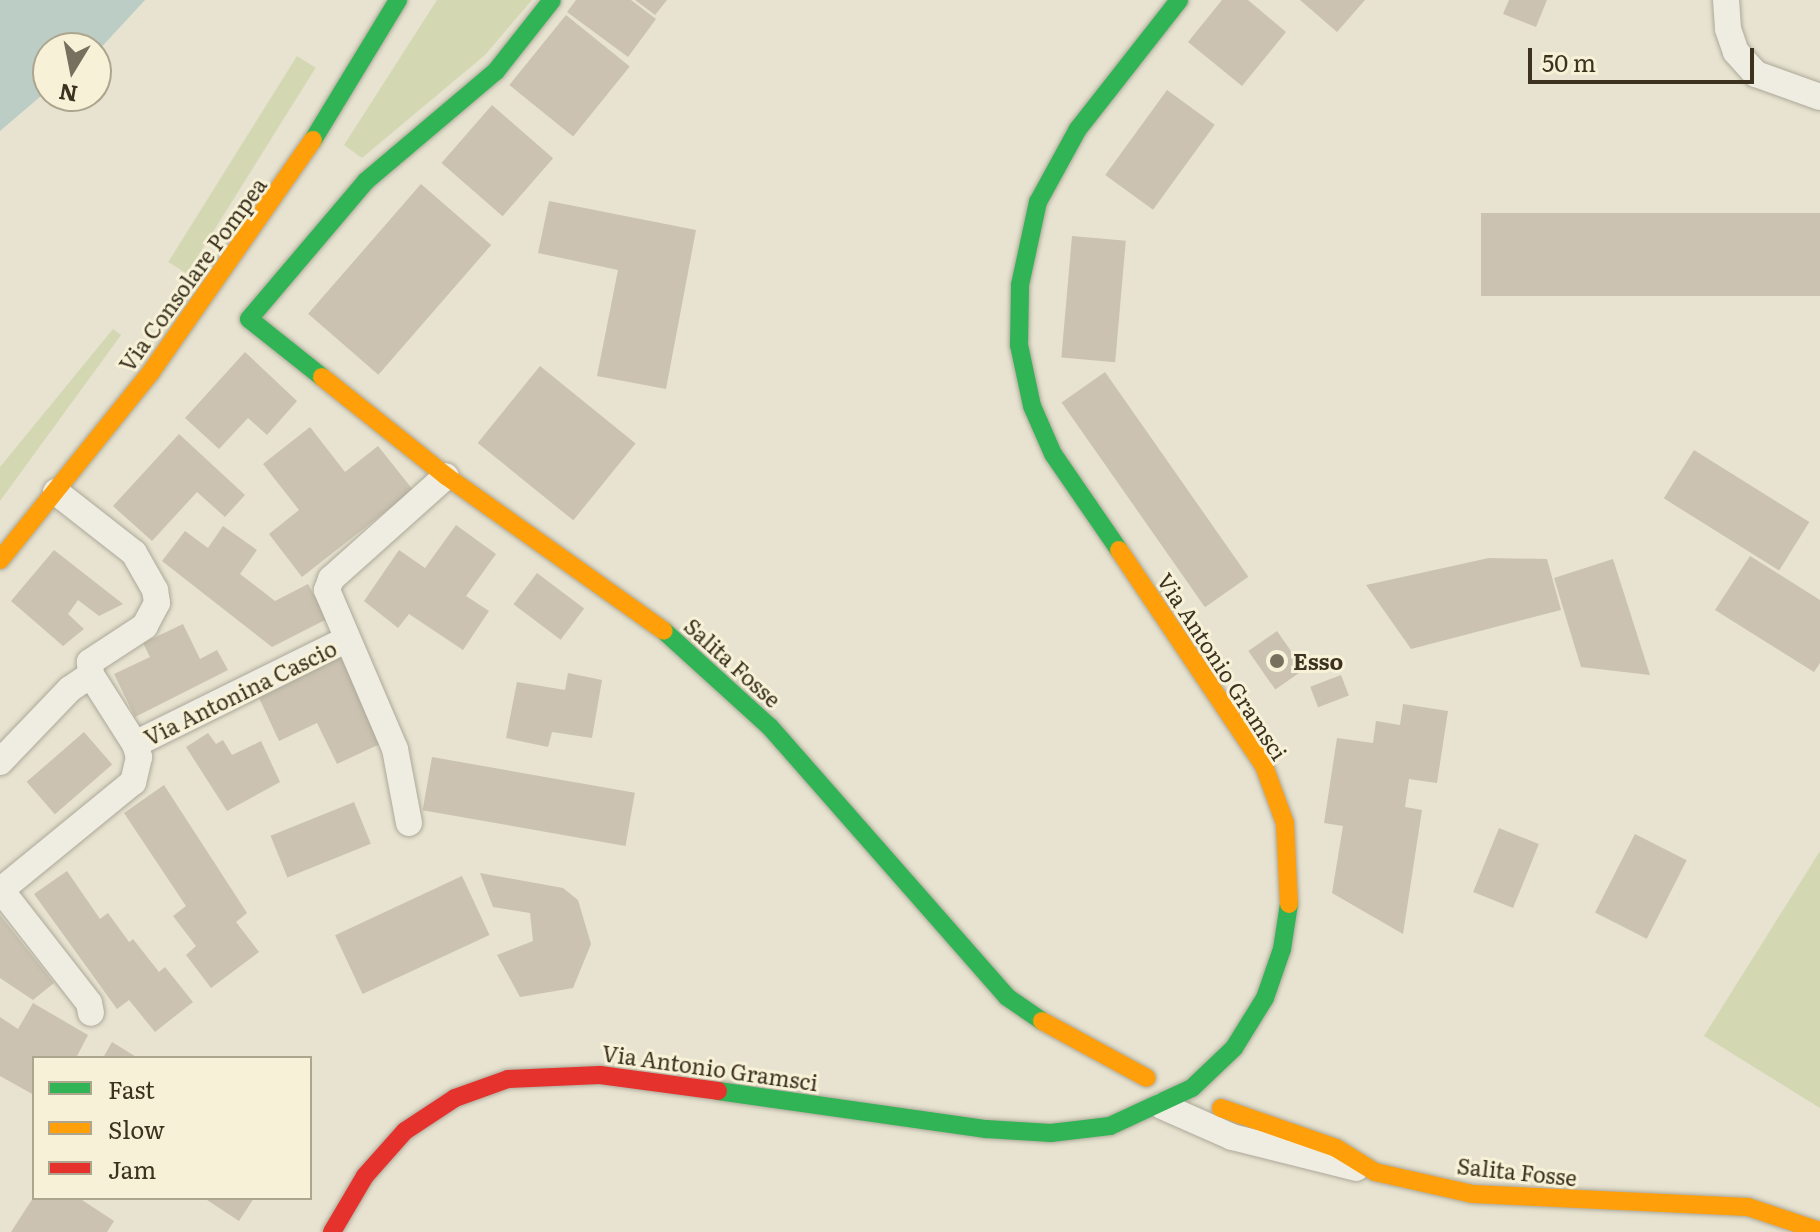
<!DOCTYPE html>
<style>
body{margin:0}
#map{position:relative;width:1820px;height:1232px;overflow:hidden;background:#e7e3d0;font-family:Literata,serif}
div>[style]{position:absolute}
.green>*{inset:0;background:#d3d8b3;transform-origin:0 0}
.water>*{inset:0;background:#bccdc5}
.building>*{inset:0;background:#cbc2b1;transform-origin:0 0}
.roads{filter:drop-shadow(0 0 2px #ada899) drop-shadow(0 0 2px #ada899)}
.street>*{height:26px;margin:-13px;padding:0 13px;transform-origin:13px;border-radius:13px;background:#efece2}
.fast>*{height:18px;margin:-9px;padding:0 9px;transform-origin:9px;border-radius:9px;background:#30b455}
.slow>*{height:18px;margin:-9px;padding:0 9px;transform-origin:9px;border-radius:9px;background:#ff9f0a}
.jam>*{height:18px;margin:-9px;padding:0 9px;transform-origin:9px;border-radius:9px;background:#e5322d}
.dots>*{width:22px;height:22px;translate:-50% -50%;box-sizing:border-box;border:4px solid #f7f2d7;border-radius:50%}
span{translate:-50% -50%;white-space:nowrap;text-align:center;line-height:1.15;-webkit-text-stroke:6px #f7f2d7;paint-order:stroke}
.street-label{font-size:22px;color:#3d3220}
.poi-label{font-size:22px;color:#3d3220;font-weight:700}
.left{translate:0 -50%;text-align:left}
.legend{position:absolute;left:32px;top:1056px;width:280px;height:144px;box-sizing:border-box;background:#f7f2d7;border:2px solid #ada58e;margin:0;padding:10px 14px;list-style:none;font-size:24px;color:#3d3220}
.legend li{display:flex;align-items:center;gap:16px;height:40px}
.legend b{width:40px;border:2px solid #ada58e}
.north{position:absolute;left:32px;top:32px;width:80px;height:80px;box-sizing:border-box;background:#f7f2d7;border:2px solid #ada58e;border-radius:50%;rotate:190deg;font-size:22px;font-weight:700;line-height:32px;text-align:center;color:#3d3220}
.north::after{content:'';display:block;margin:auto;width:28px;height:36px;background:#78705e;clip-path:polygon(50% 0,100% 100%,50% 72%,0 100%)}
.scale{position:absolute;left:1528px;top:48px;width:226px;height:36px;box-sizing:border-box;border:4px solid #3d3220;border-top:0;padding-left:10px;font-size:24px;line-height:28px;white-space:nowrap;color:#3d3220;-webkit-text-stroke:6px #f7f2d7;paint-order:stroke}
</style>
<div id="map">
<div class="green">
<div style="clip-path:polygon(437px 0,532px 0,485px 55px,362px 158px,344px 145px)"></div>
<div style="left:297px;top:56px;width:22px;height:243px;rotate:32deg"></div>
<div style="clip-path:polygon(113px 329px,121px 335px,0 501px,0 467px)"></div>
<div style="clip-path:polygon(1820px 851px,1820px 1108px,1704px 1036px)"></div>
</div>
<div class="water">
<div style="clip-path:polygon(0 0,145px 0,96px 53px,96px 48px,48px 48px,48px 90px,0 131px)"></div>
</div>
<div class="building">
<div style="clip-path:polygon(576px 0,631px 0,656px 19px,628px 57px,567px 12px)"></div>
<div style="clip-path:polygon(635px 0,667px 0,655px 15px)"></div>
<div style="clip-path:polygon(1222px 0,1248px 0,1286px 32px,1242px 86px,1188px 42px)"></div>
<div style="clip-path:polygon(1300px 0,1365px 0,1337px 32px)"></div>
<div style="clip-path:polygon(1509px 0,1547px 0,1536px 27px,1503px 14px)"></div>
<div style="left:566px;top:15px;width:82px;height:90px;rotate:39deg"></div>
<div style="left:1167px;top:90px;width:59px;height:105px;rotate:36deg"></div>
<div style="left:492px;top:105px;width:81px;height:77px;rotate:41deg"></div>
<div style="left:421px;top:184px;width:93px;height:172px;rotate:41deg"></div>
<div style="clip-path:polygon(549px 201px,696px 230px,666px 389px,597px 376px,618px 270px,538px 253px)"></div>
<div style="left:1820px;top:213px;width:83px;height:339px;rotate:90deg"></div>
<div style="left:1072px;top:236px;width:54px;height:122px;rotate:5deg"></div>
<div style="clip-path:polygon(245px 352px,297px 401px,267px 435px,248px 418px,219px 449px,185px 418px)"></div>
<div style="left:540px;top:366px;width:123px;height:99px;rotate:39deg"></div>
<div style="left:1105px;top:372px;width:250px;height:53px;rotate:55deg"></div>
<div style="clip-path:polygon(310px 427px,345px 472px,378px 446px,413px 490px,302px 577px,269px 534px,299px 510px,263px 464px)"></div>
<div style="clip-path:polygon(179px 434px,245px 495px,225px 517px,197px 492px,152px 541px,113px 506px)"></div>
<div style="left:1694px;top:450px;width:136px;height:57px;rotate:32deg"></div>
<div style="clip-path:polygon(456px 525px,496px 554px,466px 596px,489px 611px,463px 650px,409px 614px,398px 628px,364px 601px,399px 550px,425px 568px)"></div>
<div style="clip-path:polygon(223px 526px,257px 550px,240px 574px,275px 601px,308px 584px,327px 619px,272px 647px,162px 561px,185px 531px,208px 548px)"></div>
<div style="clip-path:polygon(54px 550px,123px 604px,99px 616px,78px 600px,68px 614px,84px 629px,63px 646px,11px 601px)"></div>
<div style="clip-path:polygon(1750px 556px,1820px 600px,1820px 663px,1814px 672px,1715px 610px)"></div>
<div style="clip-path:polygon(1489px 558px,1547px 559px,1561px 610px,1411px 649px,1366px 585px)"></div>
<div style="clip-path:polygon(1613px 559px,1650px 675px,1581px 667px,1554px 578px)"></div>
<div style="left:537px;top:573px;width:59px;height:39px;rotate:37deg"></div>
<div style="clip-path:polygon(183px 624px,200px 659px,217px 650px,228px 670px,135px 717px,114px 674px,150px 657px,143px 643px)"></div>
<div style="left:1277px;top:631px;width:47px;height:35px;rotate:55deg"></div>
<div style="clip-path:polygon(341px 657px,382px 743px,337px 764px,317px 723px,279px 741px,259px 698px)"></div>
<div style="clip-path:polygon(568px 673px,602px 680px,592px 738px,552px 732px,548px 747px,506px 738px,517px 682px,565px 690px)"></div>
<div style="left:1341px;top:675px;width:22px;height:33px;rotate:69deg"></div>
<div style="clip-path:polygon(1403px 704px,1448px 711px,1437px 783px,1409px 779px,1405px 807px,1422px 810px,1403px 934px,1332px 893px,1343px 826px,1324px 823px,1337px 738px,1373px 743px,1376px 721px,1400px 725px)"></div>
<div style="left:84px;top:732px;width:43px;height:76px;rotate:49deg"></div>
<div style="clip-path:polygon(208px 733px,216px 744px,223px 740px,232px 755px,261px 741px,280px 782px,227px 811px,186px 747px)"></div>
<div style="left:432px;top:757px;width:206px;height:54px;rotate:10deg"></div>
<div style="clip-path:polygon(164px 785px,247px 913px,236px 922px,259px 952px,211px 988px,186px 955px,196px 946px,173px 916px,186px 906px,124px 813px)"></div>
<div style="left:354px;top:802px;width:45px;height:90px;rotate:68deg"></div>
<div style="left:1499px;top:828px;width:43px;height:69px;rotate:22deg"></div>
<div style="left:1635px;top:834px;width:58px;height:88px;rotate:27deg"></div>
<div style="clip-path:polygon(67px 871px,100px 919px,108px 913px,129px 942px,133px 939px,159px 972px,165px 967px,193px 1002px,155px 1032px,129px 1000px,117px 1009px,34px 894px)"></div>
<div style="clip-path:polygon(480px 873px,563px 888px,578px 900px,591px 944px,573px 988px,520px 997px,497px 955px,533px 941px,530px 913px,493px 907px)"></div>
<div style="left:462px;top:876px;width:65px;height:140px;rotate:65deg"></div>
<div style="clip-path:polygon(0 915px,54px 983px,33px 1000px,0 978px)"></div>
<div style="clip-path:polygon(33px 1003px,88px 1035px,76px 1058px,34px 1058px,34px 1095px,0 1076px,0 1017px,18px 1029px)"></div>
<div style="clip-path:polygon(112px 1042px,138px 1058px,103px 1058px)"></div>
<div style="clip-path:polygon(33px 1198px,79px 1198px,114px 1221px,107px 1232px,11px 1232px)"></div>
<div style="clip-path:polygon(204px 1198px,254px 1198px,239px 1221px)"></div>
</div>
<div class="roads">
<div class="street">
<div style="left:1726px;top:0;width:29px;rotate:86deg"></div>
<div style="left:1728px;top:29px;width:24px;rotate:71deg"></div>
<div style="left:1736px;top:52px;width:30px;rotate:48deg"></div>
<div style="left:1756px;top:74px;width:68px;rotate:19.8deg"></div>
<div style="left:56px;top:492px;width:99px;rotate:38deg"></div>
<div style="left:134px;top:553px;width:43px;rotate:60.4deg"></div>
<div style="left:155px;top:590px;width:13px;rotate:81deg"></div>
<div style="left:157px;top:603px;width:26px;rotate:118deg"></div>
<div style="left:145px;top:626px;width:66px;rotate:146.8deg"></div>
<div style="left:90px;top:662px;width:13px;rotate:86deg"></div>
<div style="left:91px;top:675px;width:82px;rotate:57.5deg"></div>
<div style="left:135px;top:744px;width:14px;rotate:73deg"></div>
<div style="left:139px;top:757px;width:26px;rotate:103deg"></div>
<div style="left:133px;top:782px;width:171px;rotate:140.7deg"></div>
<div style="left:1px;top:890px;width:143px;rotate:52.1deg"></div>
<div style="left:89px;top:1003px;width:10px;rotate:79deg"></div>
<div style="left:135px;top:744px;width:234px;rotate:-26.3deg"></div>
<div style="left:0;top:762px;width:101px;rotate:-46.2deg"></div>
<div style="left:70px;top:689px;width:25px;rotate:-34deg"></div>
<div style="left:409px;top:823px;width:75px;rotate:-100.7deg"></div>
<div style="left:395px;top:749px;width:173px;rotate:-113.2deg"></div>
<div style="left:327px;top:590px;width:12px;rotate:-70deg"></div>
<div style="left:331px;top:579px;width:154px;rotate:-41.8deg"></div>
<div style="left:1162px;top:1106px;width:77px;rotate:23.9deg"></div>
<div style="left:1232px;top:1137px;width:128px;rotate:14deg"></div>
</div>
<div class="fast">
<div style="left:313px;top:140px;width:164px;rotate:-58.7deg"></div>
<div style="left:322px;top:377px;width:93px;rotate:-141.5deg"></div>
<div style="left:249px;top:319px;width:181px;rotate:-49.7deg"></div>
<div style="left:366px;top:181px;width:170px;rotate:-40.2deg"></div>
<div style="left:496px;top:71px;width:90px;rotate:-51.7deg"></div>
<div style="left:1119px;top:550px;width:116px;rotate:-124.5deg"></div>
<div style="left:1053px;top:454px;width:52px;rotate:-113.6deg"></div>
<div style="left:1032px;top:406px;width:62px;rotate:-102deg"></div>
<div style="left:1019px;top:345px;width:60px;rotate:-89deg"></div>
<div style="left:1020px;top:285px;width:85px;rotate:-77.8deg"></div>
<div style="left:1038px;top:202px;width:83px;rotate:-61.3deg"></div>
<div style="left:1078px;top:129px;width:164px;rotate:-51.9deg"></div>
<div style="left:664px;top:631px;width:143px;rotate:42.2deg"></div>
<div style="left:770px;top:727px;width:359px;rotate:48.7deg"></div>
<div style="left:1007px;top:997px;width:42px;rotate:34.4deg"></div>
<div style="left:718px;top:1091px;width:271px;rotate:8.1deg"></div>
<div style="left:986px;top:1129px;width:65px;rotate:3.5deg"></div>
<div style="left:1051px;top:1133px;width:59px;rotate:-6.8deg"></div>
<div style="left:1110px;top:1126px;width:90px;rotate:-24.9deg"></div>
<div style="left:1192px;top:1088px;width:58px;rotate:-43.6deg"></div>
<div style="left:1234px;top:1048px;width:59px;rotate:-58.2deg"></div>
<div style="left:1265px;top:998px;width:52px;rotate:-70.9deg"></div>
<div style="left:1282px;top:949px;width:46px;rotate:-81.2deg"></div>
</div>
<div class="slow">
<div style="left:322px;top:377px;width:159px;rotate:38.6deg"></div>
<div style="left:446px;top:476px;width:267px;rotate:35.4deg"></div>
<div style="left:1119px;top:550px;width:260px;rotate:56.1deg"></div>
<div style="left:1264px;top:766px;width:61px;rotate:69.8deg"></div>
<div style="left:1285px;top:823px;width:81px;rotate:87.2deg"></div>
<div style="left:0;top:560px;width:241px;rotate:-51.2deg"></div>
<div style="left:151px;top:372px;width:283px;rotate:-55.1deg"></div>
<div style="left:1042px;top:1021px;width:119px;rotate:28.5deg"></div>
<div style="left:1221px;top:1108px;width:122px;rotate:19.2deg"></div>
<div style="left:1336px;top:1148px;width:46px;rotate:31.6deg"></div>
<div style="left:1375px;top:1172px;width:100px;rotate:12.7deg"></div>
<div style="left:1473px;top:1194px;width:275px;rotate:2.7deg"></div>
<div style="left:1748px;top:1207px;width:76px;rotate:18.4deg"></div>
</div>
<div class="jam">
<div style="left:332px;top:1232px;width:65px;rotate:-59.5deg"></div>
<div style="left:365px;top:1176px;width:60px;rotate:-48.4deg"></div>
<div style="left:405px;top:1131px;width:60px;rotate:-33.4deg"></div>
<div style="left:455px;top:1098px;width:56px;rotate:-19.7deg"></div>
<div style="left:508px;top:1079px;width:92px;rotate:-2.5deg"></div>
<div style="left:600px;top:1075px;width:119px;rotate:7.7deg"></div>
</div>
</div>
<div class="dots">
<div style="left:1277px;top:661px;background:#78705e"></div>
</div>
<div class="street-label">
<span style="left:192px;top:274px;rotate:-54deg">Via Consolare Pompea</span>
<span style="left:733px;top:662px;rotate:42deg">Salita Fosse</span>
<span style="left:1223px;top:666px;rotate:57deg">Via Antonio Gramsci</span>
<span style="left:240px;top:692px;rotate:-26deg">Via Antonina Cascio</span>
<span style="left:710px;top:1067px;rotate:8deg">Via Antonio Gramsci</span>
<span style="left:1517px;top:1171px;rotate:6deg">Salita Fosse</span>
</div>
<div class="poi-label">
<span class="left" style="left:1293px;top:661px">Esso</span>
</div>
<ul class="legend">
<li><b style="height:10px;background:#30b455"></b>Fast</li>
<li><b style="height:10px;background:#ff9f0a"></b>Slow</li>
<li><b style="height:10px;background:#e5322d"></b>Jam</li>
</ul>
<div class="north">N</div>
<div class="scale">50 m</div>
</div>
